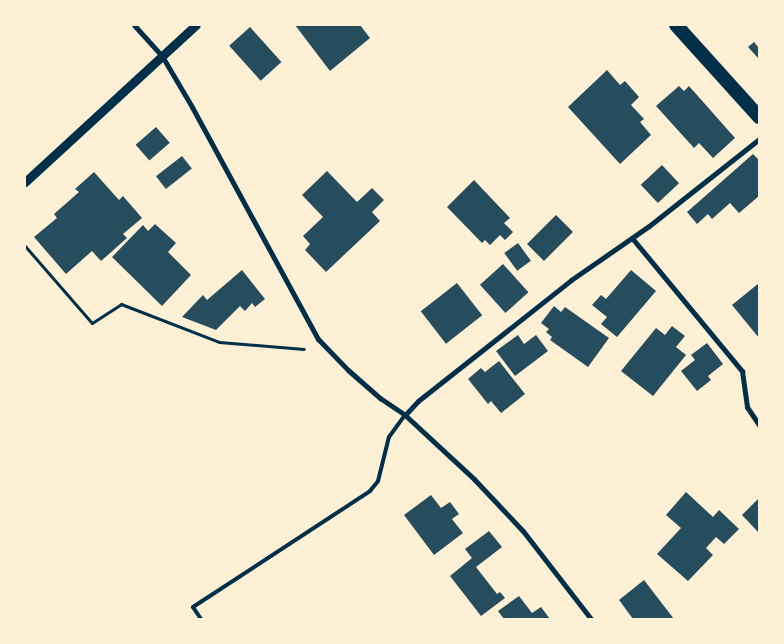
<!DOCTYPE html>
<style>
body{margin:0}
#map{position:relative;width:784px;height:644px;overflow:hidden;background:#fdf0d5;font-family:"Alegreya Sans",sans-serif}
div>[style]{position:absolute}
.building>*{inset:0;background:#264d5e;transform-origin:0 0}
.path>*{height:3px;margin:-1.5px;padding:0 1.5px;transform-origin:1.5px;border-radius:1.5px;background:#003049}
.service>*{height:4px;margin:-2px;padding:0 2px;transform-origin:2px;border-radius:2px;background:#003049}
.minor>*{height:5px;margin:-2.5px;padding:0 2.5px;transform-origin:2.5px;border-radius:2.5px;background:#003049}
.tertiary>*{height:9px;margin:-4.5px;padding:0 4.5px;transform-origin:4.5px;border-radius:4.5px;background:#003049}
.trunk>*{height:14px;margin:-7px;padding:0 7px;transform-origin:7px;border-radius:7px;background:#003049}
span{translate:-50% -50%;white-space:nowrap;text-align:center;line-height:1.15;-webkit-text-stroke:4px #fdf0d5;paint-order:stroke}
.frame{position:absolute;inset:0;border:26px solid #fdf0d5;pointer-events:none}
</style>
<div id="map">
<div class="building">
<div style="clip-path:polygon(295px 25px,360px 25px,370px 38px,330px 71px)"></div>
<div style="left:250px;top:27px;width:47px;height:28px;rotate:48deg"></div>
<div style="clip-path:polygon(754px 42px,759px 48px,758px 58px,748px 47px)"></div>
<div style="clip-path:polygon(607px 70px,620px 85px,625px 81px,639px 97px,631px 105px,644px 119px,640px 122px,651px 135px,620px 164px,568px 107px)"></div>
<div style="clip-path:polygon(679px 86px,684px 91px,689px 86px,735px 138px,713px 158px,699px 143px,694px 148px,656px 106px)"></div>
<div style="left:156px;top:127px;width:21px;height:27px;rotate:49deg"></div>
<div style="clip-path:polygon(753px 154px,759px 160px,759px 196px,739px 213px,730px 203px,712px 219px,708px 214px,697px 224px,687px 212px)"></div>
<div style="left:182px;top:156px;width:16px;height:33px;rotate:52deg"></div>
<div style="left:662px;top:165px;width:25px;height:29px;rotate:47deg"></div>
<div style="clip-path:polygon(327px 171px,357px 202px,372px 188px,384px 200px,372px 212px,380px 221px,326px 272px,305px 250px,310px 244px,303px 236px,323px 217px,302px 195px)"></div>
<div style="clip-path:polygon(94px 172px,119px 200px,123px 196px,142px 218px,123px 234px,127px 238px,101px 261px,92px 251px,66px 274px,34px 237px,57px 218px,54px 214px,79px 192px,75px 189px)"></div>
<div style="clip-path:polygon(474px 180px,510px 218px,504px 223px,513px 232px,505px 240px,500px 235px,490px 245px,485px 240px,482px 243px,447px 207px)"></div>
<div style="left:556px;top:215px;width:24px;height:41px;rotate:45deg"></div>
<div style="clip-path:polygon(155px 224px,176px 243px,168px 252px,191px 275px,162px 306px,112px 257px,143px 225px,148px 231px)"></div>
<div style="left:518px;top:243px;width:22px;height:17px;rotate:54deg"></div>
<div style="left:503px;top:264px;width:38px;height:31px;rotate:48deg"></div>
<div style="clip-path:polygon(242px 270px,265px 299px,255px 307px,252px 303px,245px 311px,240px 306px,216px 330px,182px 317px,203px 295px,207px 300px)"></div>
<div style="clip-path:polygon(631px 270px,656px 291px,617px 337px,601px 324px,607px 317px,592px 305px,601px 295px,606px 299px)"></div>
<div style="left:457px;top:283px;width:41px;height:46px;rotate:52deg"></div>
<div style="clip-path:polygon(759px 283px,759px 338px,732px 305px)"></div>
<div style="clip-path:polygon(554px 306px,561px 312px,565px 307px,609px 338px,588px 367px,550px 340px,552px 337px,546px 332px,549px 329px,541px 323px)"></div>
<div style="clip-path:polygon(672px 326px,685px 336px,676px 347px,686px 355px,653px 396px,621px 371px,656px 328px,665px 335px)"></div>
<div style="clip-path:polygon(518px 335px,524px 344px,536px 335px,548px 351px,515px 376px,496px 351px)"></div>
<div style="clip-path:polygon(707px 343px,723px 364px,708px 376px,711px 380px,697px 391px,681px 371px,695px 360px,691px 355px)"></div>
<div style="clip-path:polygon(499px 361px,525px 394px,501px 413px,491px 401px,488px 404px,468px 379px,481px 368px,485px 372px)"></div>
<div style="clip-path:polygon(686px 492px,713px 517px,719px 510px,739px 529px,724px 544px,716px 537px,706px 548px,713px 555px,688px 581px,657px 554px,681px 528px,666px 515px)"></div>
<div style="clip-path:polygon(431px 495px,441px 508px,450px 502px,459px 514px,452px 519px,463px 533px,434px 555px,404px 515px)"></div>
<div style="clip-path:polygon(759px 498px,759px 533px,742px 515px)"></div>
<div style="clip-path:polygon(489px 531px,502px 547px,476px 567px,497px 594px,500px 592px,505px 598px,481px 616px,450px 576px,472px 558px,465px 549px)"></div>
<div style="clip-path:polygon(644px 580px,674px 619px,633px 619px,619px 600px)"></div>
<div style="clip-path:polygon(519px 596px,532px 613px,541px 607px,550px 619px,504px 619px,498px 611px)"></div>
</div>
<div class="path">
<div style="left:25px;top:246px;width:102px;rotate:49deg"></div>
<div style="left:92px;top:323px;width:35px;rotate:-33deg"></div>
<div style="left:121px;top:304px;width:105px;rotate:21.2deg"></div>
<div style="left:219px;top:342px;width:85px;rotate:4.7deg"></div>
</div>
<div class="service">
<div style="left:201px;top:619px;width:14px;rotate:-124deg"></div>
<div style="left:193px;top:607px;width:212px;rotate:-33.2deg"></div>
<div style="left:370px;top:491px;width:13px;rotate:-51deg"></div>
<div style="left:378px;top:481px;width:45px;rotate:-76deg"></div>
<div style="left:389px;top:437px;width:27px;rotate:-54deg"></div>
</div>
<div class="minor">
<div style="left:134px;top:25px;width:42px;rotate:47.9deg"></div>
<div style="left:162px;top:56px;width:59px;rotate:59.5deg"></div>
<div style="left:192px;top:107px;width:264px;rotate:61.5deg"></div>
<div style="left:318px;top:339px;width:43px;rotate:45.9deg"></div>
<div style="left:348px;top:370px;width:43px;rotate:41.2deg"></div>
<div style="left:380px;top:398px;width:30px;rotate:34deg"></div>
<div style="left:405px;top:415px;width:94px;rotate:42.8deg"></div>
<div style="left:474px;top:479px;width:71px;rotate:46.7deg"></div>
<div style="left:523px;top:531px;width:111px;rotate:52.3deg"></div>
<div style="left:632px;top:238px;width:173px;rotate:50.4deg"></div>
<div style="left:742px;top:371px;width:36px;rotate:82deg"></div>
<div style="left:747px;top:407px;width:22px;rotate:56deg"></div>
<div style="left:405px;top:415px;width:19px;rotate:-47deg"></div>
<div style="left:418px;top:401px;width:195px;rotate:-38.3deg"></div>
<div style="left:571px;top:280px;width:95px;rotate:-34.7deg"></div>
<div style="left:649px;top:226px;width:140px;rotate:-38.3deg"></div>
</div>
<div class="tertiary">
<div style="left:25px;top:182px;width:232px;rotate:-42.6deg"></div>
</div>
<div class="trunk">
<div style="left:676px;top:25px;width:124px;rotate:47.9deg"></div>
</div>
<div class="frame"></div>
</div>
